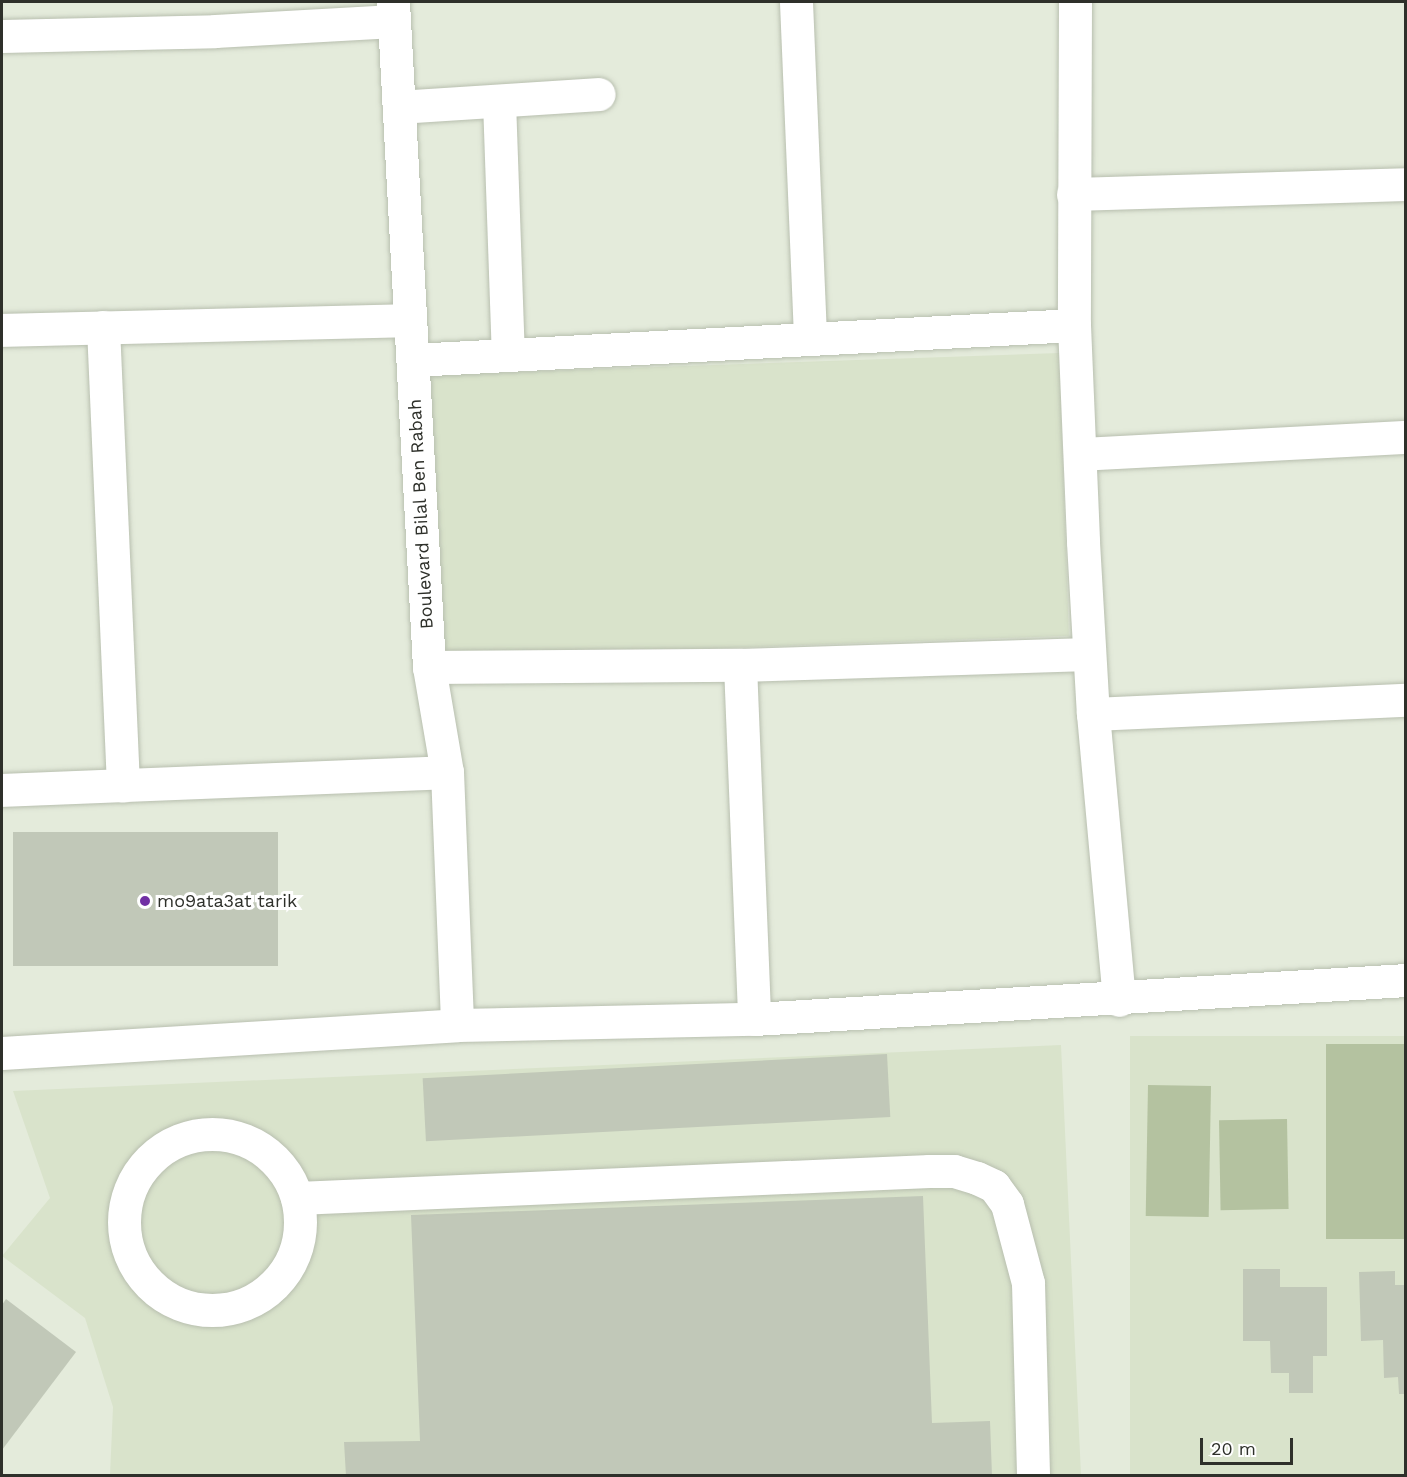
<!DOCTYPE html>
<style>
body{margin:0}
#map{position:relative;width:1407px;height:1477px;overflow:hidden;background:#e4ebdb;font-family:"Work Sans",sans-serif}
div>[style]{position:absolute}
.built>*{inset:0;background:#d9e3cb;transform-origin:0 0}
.green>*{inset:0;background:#b4c2a0;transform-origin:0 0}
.building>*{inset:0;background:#c1c8b8;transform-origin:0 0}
.roads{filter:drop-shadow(0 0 2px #b8bfaf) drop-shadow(0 0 2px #b8bfaf)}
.minor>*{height:33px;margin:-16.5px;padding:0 16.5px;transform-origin:16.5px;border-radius:16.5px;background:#fff}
.minor>.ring{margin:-16.5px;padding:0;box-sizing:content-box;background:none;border:33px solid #fff;border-radius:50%}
.dots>*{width:16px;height:16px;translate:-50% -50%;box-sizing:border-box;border:3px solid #fff;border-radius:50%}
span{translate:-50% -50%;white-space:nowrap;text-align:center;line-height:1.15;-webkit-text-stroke:6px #fff;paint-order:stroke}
.street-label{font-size:18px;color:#2e302a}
.poi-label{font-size:18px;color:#2e302a}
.left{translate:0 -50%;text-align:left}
.frame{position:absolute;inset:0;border:3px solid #2e302a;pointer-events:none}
.scale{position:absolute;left:1200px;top:1438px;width:93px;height:27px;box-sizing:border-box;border:3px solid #2e302a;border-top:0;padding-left:8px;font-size:18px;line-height:21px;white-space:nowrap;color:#2e302a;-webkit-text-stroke:4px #fff;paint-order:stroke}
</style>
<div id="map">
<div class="built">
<div style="left:1059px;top:353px;width:283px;height:631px;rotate:88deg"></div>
<div style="left:1405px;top:1036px;width:439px;height:275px;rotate:90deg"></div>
<div style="clip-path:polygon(1061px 1045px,1081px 1475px,110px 1475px,113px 1407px,85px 1318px,2px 1256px,50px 1198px,13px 1091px)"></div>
</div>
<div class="green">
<div style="left:1405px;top:1044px;width:195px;height:79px;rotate:90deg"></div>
<div style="left:1148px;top:1085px;width:63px;height:131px;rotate:1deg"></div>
<div style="left:1287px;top:1119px;width:90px;height:68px;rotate:89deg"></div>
</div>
<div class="building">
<div style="left:278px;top:832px;width:134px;height:265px;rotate:90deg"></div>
<div style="left:887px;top:1054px;width:63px;height:465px;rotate:87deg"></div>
<div style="clip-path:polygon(923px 1196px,932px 1423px,990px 1421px,992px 1476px,346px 1476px,344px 1442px,420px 1441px,411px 1215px)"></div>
<div style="clip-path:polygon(1243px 1269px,1280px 1269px,1280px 1287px,1327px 1287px,1327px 1356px,1313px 1356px,1313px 1393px,1289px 1393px,1289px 1373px,1271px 1373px,1270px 1341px,1243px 1341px)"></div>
<div style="clip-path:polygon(1395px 1271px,1395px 1285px,1406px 1285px,1406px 1394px,1399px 1394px,1398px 1377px,1384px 1378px,1383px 1340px,1361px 1341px,1359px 1272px)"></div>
<div style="clip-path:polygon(6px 1299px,76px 1352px,2px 1450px,2px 1305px)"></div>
</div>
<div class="roads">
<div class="minor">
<div style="left:393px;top:2px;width:666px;rotate:86.9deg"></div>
<div style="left:429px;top:667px;width:107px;rotate:80.3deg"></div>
<div style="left:447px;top:772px;width:253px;rotate:87.7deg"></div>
<div style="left:796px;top:2px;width:336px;rotate:87.6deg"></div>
<div style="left:1075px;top:2px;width:323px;rotate:90.2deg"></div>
<div style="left:1074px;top:325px;width:217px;rotate:87.6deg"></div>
<div style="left:1083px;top:542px;width:172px;rotate:86.7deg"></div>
<div style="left:1093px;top:714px;width:287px;rotate:84.8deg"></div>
<div style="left:2px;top:36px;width:213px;rotate:-1.3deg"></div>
<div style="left:215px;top:31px;width:179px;rotate:-3.2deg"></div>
<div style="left:499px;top:101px;width:254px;rotate:88deg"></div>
<div style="left:399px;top:107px;width:200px;rotate:-3.7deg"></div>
<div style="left:1073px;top:194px;width:333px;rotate:-1.7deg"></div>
<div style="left:103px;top:327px;width:459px;rotate:87.5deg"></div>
<div style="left:2px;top:330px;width:407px;rotate:-1.4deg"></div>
<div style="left:413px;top:360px;width:662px;rotate:-3.03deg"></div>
<div style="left:1080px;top:454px;width:326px;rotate:-3deg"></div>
<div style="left:740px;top:665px;width:354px;rotate:87.7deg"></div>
<div style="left:429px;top:667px;width:311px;rotate:-0.4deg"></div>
<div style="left:740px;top:665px;width:349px;rotate:-1.8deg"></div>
<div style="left:1093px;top:714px;width:313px;rotate:-2.6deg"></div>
<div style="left:2px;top:790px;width:445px;rotate:-2.3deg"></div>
<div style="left:2px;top:1053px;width:456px;rotate:-3.5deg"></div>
<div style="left:457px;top:1025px;width:297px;rotate:-1.2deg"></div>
<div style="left:754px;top:1019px;width:653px;rotate:-3.42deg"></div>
<div class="ring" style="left:124px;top:1134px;width:143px;height:143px"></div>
<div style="left:297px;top:1198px;width:633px;rotate:-2.45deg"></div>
<div style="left:929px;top:1171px;width:25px"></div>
<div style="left:954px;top:1171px;width:24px;rotate:17deg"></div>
<div style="left:977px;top:1178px;width:19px;rotate:25deg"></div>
<div style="left:994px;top:1186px;width:22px;rotate:54deg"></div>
<div style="left:1007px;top:1204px;width:82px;rotate:75.1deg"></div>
<div style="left:1028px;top:1283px;width:193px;rotate:88.5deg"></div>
</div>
</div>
<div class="dots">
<div style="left:145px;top:901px;background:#7130a4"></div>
</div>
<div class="street-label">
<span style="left:421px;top:514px;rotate:-93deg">Boulevard Bilal Ben Rabah</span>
</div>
<div class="poi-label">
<span class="left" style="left:157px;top:901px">mo9ata3at tarik</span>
</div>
<div class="frame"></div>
<div class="scale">20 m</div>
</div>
